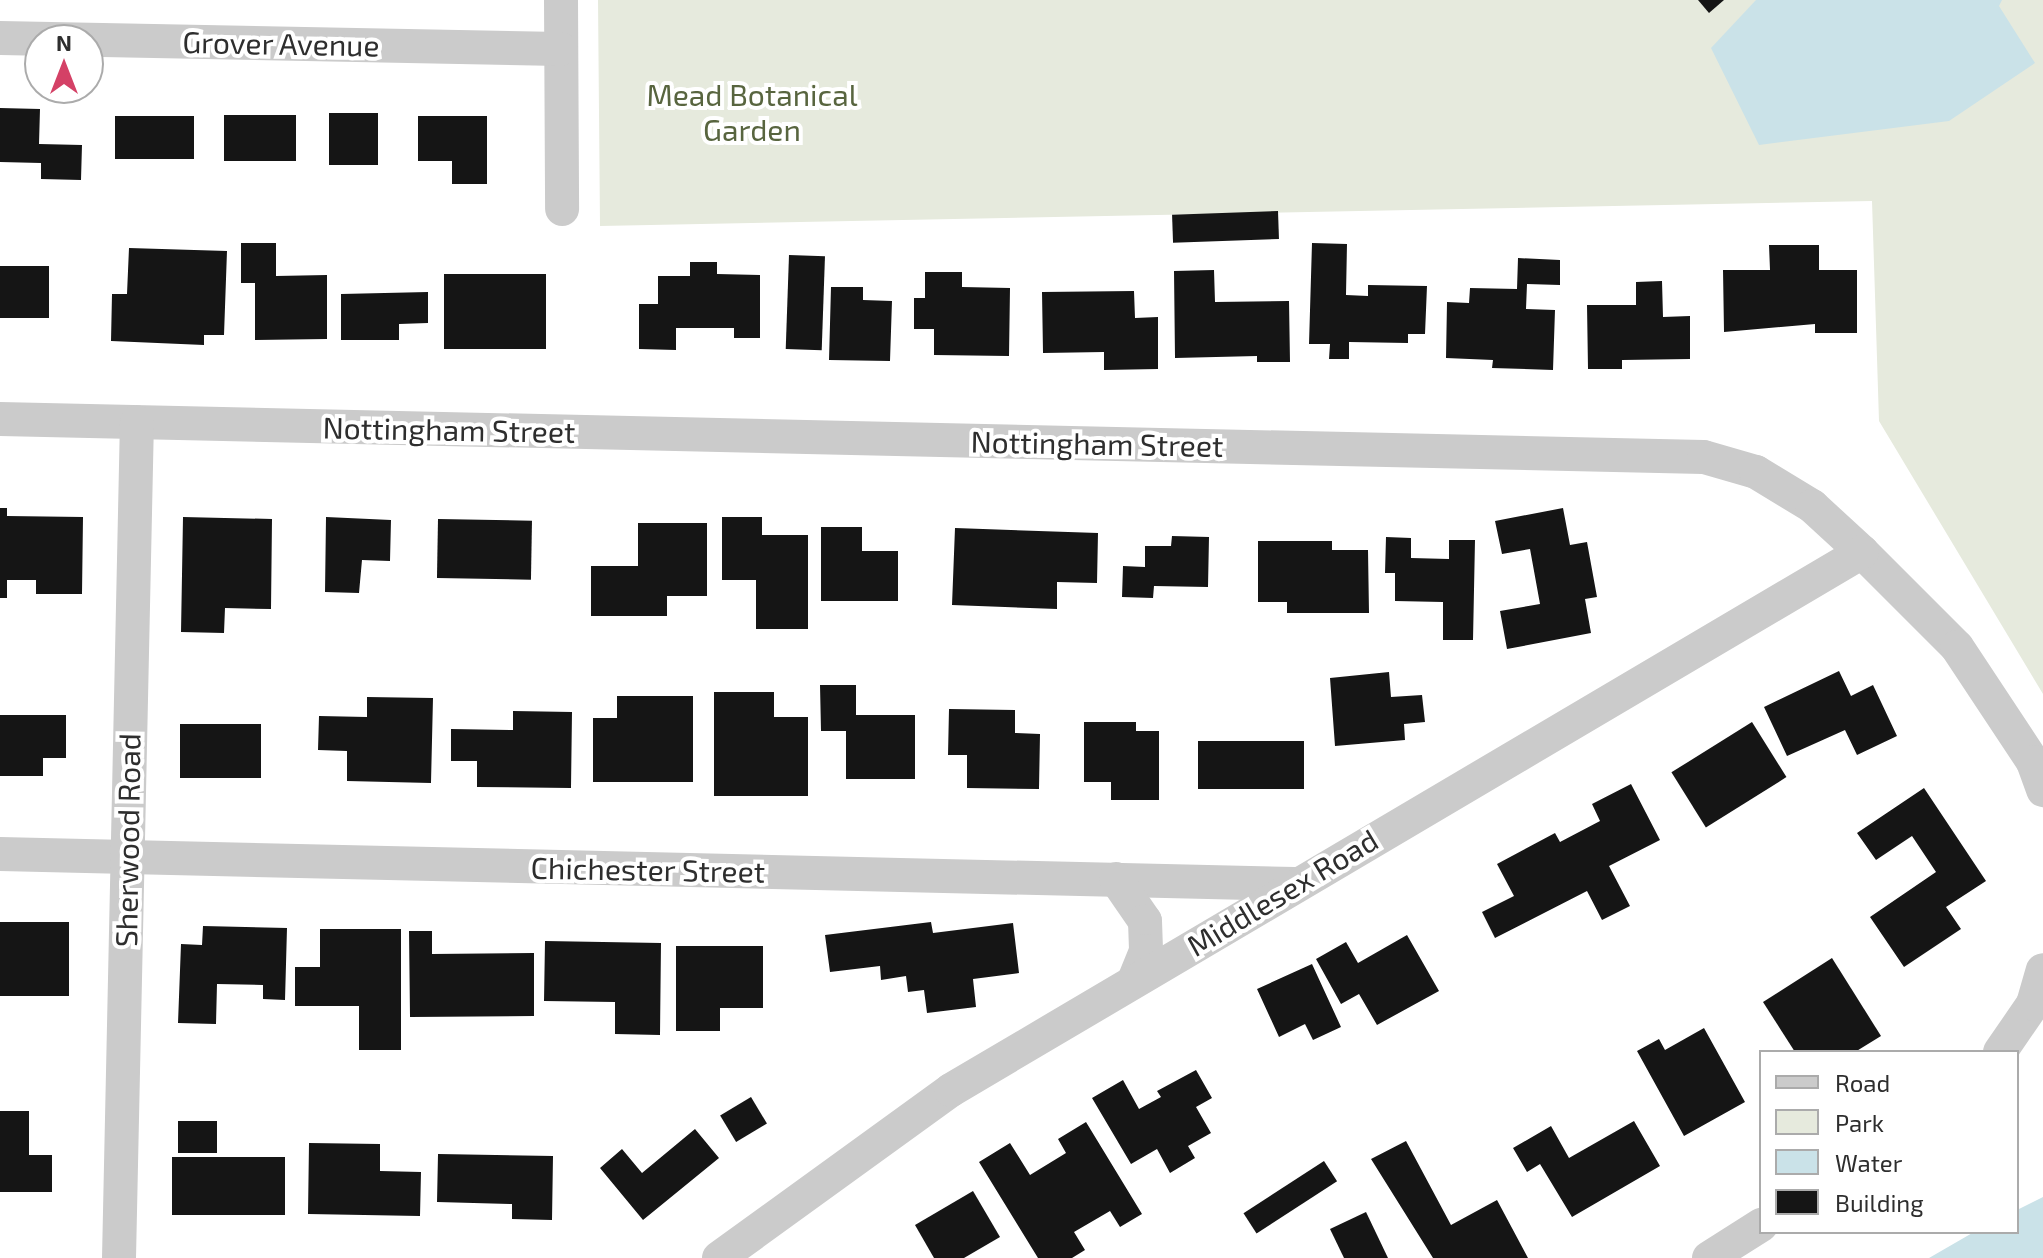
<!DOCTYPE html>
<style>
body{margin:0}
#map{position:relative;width:2043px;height:1258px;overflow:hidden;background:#fff;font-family:"Exo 2",sans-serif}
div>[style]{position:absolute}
.green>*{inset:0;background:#e6eadd}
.water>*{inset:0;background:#cae2e8}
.building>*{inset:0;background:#151515;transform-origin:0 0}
.minor>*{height:34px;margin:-17px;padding:0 17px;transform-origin:17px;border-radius:17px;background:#cbcbcb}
span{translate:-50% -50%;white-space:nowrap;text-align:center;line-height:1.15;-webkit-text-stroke:8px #fff;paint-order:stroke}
.street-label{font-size:30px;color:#2e2e2e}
.park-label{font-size:30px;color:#58653f}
.legend{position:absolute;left:1759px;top:1050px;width:260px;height:184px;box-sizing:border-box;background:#fff;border:2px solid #ababab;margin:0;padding:10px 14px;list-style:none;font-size:24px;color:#2e2e2e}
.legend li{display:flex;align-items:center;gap:16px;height:40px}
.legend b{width:40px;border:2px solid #ababab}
.north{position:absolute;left:24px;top:24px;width:80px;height:80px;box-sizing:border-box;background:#fff;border:2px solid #ababab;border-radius:50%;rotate:0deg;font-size:22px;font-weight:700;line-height:32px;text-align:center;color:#2e2e2e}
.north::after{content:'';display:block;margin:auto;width:28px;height:36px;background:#d44166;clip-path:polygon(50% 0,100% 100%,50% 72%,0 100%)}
</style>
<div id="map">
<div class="green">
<div style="clip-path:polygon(598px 0,2043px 0,2043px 694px,1879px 421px,1872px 201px,600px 226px)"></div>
</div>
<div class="water">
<div style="clip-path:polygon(1756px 0,2002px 0,1999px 6px,2035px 63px,1949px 121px,1759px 145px,1711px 48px)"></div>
<div style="clip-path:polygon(2043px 1197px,2043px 1258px,1929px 1258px,1974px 1232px,2017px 1232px,2017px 1210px)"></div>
</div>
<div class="building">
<div style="clip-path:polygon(1698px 0,1724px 0,1709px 13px)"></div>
<div style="clip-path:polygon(0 108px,40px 109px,39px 144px,82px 145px,81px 180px,41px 179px,41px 163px,0 162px)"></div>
<div style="left:329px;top:113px;width:49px;height:52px"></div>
<div style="left:224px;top:115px;width:72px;height:46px"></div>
<div style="left:115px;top:116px;width:79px;height:43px"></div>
<div style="clip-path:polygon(418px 116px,487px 116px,487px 184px,452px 184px,452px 161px,418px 161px)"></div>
<div style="left:1278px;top:211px;width:28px;height:106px;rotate:88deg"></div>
<div style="clip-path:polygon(241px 243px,276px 243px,276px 276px,327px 275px,327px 339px,255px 340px,255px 283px,241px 283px)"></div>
<div style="clip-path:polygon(1312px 243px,1347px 244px,1346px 295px,1368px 296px,1368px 285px,1427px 286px,1425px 334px,1408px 334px,1408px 343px,1349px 342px,1349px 359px,1329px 359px,1330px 344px,1309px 344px)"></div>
<div style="clip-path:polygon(1769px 245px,1819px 245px,1819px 270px,1857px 270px,1857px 333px,1815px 333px,1815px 324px,1724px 332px,1723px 270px,1770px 270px)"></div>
<div style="clip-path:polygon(129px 248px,227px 251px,224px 335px,204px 335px,204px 345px,111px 341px,112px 294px,127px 294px)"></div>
<div style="left:789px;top:255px;width:36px;height:94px;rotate:2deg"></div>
<div style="clip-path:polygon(1518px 258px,1560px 260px,1560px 285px,1527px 284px,1526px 309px,1555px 310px,1553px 370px,1492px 368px,1493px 360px,1446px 358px,1447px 302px,1469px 303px,1470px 288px,1517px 289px)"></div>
<div style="clip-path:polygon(690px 262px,717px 262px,717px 274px,760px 275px,760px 338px,734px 338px,734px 328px,676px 328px,676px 350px,639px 349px,639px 304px,658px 304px,658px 276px,690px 276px)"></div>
<div style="left:49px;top:266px;width:52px;height:49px;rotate:90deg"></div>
<div style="clip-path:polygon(1214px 270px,1215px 302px,1289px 301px,1290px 362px,1257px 362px,1257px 356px,1175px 358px,1174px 271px)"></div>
<div style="clip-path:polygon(925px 272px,962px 272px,962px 287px,1010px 288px,1009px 356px,934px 355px,934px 329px,914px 329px,914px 298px,925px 298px)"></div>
<div style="left:444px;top:274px;width:102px;height:75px"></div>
<div style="clip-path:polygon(1662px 281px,1663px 317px,1690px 316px,1690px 359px,1622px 360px,1622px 369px,1588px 369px,1587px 305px,1636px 305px,1636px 282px)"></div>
<div style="clip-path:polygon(831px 287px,863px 287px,863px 300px,892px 301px,890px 361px,829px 360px)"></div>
<div style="clip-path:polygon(1134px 291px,1135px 318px,1158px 317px,1158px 369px,1104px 370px,1104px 352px,1043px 353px,1042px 292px)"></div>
<div style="clip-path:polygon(428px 292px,428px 323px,399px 324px,399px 340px,341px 340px,341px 294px)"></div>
<div style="clip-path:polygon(0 508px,7px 508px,7px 516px,83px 517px,82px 594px,36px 594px,36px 580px,7px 580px,7px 598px,0 598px)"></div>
<div style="clip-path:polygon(1563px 508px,1570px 545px,1587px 542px,1597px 597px,1585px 599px,1591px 633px,1507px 649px,1500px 611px,1540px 604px,1530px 549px,1502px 554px,1495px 521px)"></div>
<div style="clip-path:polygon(183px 517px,272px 519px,271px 609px,225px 608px,224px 633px,181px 632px)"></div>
<div style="clip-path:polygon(326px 517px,391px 520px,390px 561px,362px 560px,359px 593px,325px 592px)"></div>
<div style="clip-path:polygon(722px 517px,762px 517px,762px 535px,808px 535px,808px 629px,756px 629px,756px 580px,722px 580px)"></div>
<div style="left:438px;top:519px;width:94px;height:59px;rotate:1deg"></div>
<div style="clip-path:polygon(638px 523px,707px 523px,707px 596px,667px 596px,667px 616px,591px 616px,591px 566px,638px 566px)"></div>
<div style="clip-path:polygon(821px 527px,862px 527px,862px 551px,898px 551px,898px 601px,821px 601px)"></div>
<div style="clip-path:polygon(955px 528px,1098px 533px,1097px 583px,1057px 582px,1057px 609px,952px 605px)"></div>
<div style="clip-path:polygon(1172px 536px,1209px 537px,1208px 587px,1154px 586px,1153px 598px,1122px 597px,1123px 566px,1145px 567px,1145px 546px,1171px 546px)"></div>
<div style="clip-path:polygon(1386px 537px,1411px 538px,1411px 558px,1449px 559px,1449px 540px,1475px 540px,1473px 640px,1443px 640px,1443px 602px,1395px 601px,1395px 573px,1385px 573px)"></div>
<div style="clip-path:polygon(1258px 541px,1332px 541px,1332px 550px,1368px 550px,1369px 613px,1287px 613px,1287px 602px,1258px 602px)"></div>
<div style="clip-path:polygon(1839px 671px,1851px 696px,1873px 685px,1897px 736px,1857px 755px,1845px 730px,1787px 756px,1764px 707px)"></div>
<div style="clip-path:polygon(1389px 672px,1391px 697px,1422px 695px,1425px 722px,1404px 724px,1405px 740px,1335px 746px,1330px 678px)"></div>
<div style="clip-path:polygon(820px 685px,856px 685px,856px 715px,915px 715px,915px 779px,846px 779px,846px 731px,821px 731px)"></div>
<div style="clip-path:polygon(714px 692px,774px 692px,774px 717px,808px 717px,808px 796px,714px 796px)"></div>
<div style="clip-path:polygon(617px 696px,693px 696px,693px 782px,593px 782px,593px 718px,617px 718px)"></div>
<div style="clip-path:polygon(367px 697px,433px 698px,431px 783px,347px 781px,347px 751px,318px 750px,319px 716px,367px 717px)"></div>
<div style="clip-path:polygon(949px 709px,1015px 710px,1015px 733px,1040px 734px,1039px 789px,967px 788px,967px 755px,948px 755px)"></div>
<div style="clip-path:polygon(513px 711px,572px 712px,571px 788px,477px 787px,477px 761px,451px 761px,451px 729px,513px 730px)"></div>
<div style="clip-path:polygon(0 715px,66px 715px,66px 758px,43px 758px,43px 776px,0 776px)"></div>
<div style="clip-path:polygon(1084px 722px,1136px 722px,1136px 731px,1159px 731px,1159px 800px,1111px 800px,1111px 782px,1084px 782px)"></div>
<div style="left:1752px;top:722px;width:65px;height:95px;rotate:58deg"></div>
<div style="left:180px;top:724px;width:81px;height:54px"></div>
<div style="left:1198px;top:741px;width:106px;height:48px"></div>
<div style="clip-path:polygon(1631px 784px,1660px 840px,1609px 866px,1630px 906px,1602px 920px,1587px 891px,1495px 938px,1482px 912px,1514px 896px,1497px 864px,1555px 833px,1560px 842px,1600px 821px,1592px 804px)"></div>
<div style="clip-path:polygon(1924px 788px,1986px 881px,1946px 907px,1961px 929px,1904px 967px,1870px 917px,1936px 872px,1912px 836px,1876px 860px,1857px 833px)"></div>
<div style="left:0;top:922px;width:69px;height:74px"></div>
<div style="clip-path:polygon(931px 922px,933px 933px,1013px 923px,1019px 973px,973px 979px,976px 1007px,927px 1013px,924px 990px,908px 992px,906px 976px,881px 980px,880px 966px,830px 972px,825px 935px)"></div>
<div style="clip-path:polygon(203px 926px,287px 928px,285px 1000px,263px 999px,263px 985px,217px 984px,216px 1024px,178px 1023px,181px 944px,202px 945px)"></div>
<div style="clip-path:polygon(320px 929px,401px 929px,401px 1050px,359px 1050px,359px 1006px,295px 1006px,295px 967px,320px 967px)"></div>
<div style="clip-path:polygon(409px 931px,432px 931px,432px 954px,534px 953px,534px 1016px,410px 1017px)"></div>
<div style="clip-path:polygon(1407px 935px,1439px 991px,1377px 1025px,1359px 994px,1341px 1004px,1316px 959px,1346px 942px,1358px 963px)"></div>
<div style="clip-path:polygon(545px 941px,661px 943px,660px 1035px,615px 1034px,615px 1002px,544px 1001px)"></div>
<div style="clip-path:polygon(676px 946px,763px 946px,763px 1008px,720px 1008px,720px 1031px,676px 1031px)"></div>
<div style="clip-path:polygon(1832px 958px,1881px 1036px,1855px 1052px,1795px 1052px,1763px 1002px)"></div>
<div style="clip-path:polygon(1312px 964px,1341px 1027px,1313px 1040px,1305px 1024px,1279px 1037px,1257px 989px)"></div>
<div style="clip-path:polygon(1704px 1028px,1745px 1102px,1684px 1136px,1637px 1051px,1659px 1039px,1665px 1050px)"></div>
<div style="clip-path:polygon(1196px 1070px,1212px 1098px,1196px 1107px,1211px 1133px,1188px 1146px,1195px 1158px,1170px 1173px,1157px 1149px,1131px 1164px,1092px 1098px,1123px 1080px,1139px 1109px,1161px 1097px,1157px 1091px)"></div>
<div style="left:751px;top:1097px;width:31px;height:36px;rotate:59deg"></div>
<div style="clip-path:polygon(0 1111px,29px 1111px,29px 1155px,52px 1155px,52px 1192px,0 1192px)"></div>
<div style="left:178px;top:1121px;width:39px;height:32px"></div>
<div style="clip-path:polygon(1634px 1121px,1660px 1166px,1572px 1217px,1540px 1164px,1527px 1172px,1513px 1148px,1551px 1126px,1569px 1158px)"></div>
<div style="clip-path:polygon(1086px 1122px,1142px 1214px,1120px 1227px,1110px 1211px,1074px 1232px,1085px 1250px,1072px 1258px,1038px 1258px,979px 1162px,1010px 1143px,1030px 1175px,1066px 1153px,1058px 1139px)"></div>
<div style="clip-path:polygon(695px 1129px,719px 1158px,643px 1220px,600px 1168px,622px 1149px,642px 1173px)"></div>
<div style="clip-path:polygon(1406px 1141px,1451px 1225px,1497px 1200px,1528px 1258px,1433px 1258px,1371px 1159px)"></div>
<div style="clip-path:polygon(309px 1143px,380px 1144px,380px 1171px,421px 1172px,420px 1216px,308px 1214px)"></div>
<div style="clip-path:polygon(438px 1154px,553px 1156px,552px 1220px,512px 1219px,512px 1204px,437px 1202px)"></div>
<div style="left:172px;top:1157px;width:113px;height:58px"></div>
<div style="left:1324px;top:1161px;width:24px;height:96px;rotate:57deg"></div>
<div style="clip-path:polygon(973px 1191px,1000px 1237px,964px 1258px,934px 1258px,915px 1225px)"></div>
<div style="clip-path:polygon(1366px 1212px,1388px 1258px,1344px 1258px,1330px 1229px)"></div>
</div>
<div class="minor">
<div style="left:561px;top:0;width:209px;rotate:89.7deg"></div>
<div style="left:0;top:38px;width:561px;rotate:1.12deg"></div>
<div style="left:0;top:419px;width:1704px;rotate:1.28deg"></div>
<div style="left:1704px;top:457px;width:54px;rotate:16.1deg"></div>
<div style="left:1756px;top:472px;width:66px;rotate:31.3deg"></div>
<div style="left:1812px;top:506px;width:68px;rotate:42.6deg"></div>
<div style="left:1862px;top:552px;width:134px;rotate:45deg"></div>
<div style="left:1957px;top:647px;width:138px;rotate:56.5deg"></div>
<div style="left:2033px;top:762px;width:30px;rotate:70deg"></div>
<div style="left:0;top:854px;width:1295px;rotate:1.33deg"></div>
<div style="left:1116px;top:879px;width:51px;rotate:55.4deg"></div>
<div style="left:1145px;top:921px;width:30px;rotate:88deg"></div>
<div style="left:1146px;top:951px;width:31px;rotate:112deg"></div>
<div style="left:2000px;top:1052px;width:58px;rotate:-55.5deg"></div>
<div style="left:2033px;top:1004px;width:35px;rotate:-74deg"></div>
<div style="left:119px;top:1258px;width:836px;rotate:-88.77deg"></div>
<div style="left:719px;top:1258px;width:286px;rotate:-35.9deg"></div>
<div style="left:951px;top:1090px;width:1058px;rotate:-30.56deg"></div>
<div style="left:1709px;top:1258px;width:62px;rotate:-32.4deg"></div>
</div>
<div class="street-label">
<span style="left:281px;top:43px;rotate:1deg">Grover Avenue</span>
<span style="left:449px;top:429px;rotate:1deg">Nottingham Street</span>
<span style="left:1097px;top:443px;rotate:1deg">Nottingham Street</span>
<span style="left:127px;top:840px;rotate:-89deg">Sherwood Road</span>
<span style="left:648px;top:869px;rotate:1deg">Chichester Street</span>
<span style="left:1282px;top:892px;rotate:-31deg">Middlesex Road</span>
</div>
<div class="park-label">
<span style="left:752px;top:111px">Mead Botanical<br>Garden</span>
</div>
<ul class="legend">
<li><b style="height:10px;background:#cbcbcb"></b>Road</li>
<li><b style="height:22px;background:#e6eadd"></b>Park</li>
<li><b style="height:22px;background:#cae2e8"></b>Water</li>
<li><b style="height:22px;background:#151515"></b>Building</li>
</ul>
<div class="north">N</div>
</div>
